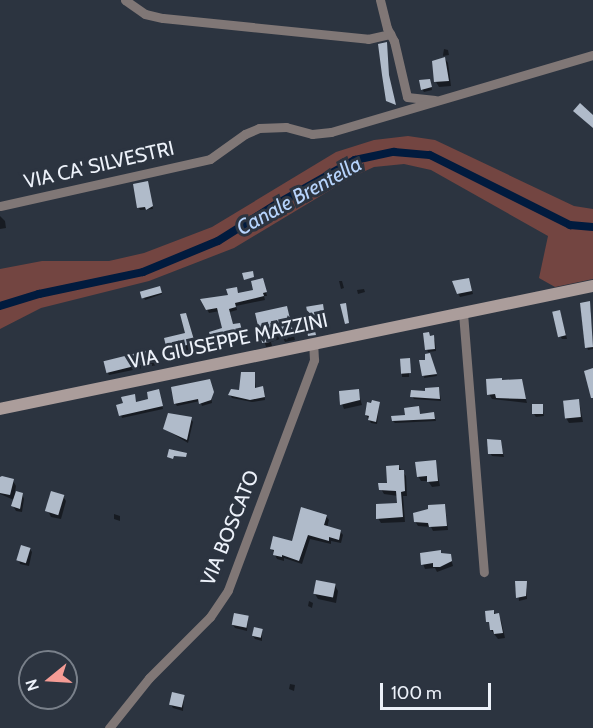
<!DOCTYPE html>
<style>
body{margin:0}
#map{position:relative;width:593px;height:728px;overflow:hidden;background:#2c3440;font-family:Cabin,sans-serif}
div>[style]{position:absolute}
.green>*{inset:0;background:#734541}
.shadow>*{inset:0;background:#0007;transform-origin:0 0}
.canal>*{height:8px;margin:-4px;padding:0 4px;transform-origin:4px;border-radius:4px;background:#011b3e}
.building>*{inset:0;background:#b0bbca;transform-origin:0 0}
.minor>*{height:9px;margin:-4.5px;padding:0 4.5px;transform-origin:4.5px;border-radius:4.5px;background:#807776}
.secondary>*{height:12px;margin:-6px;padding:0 6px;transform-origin:6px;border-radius:6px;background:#ab9d9b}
span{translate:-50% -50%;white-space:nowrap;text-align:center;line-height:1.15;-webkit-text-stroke:6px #2c3440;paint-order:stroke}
.street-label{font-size:20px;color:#ecf1f9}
.water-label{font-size:21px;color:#b7d4fc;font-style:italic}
.north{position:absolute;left:18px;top:650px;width:60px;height:60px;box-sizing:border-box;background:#2c3440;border:2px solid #79808a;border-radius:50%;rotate:252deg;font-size:16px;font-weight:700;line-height:24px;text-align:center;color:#ecf1f9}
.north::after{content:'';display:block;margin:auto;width:21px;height:27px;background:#f59c95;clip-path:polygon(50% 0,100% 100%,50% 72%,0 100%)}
.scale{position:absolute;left:380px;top:683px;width:111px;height:27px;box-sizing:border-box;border:3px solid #ecf1f9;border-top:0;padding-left:8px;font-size:18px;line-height:21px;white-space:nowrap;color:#ecf1f9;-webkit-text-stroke:4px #2c3440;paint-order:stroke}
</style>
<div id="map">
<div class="green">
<div style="clip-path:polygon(408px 136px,435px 140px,574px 206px,593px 209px,593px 279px,555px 287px,539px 278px,548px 236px,431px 170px,404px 164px,374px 167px,352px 177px,234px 248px,149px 281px,41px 308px,0 329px,0 269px,42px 261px,109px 261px,144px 253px,212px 227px,336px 152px,374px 140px)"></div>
</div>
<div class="shadow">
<div style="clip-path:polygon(444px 49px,448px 50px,449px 55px,443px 56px,448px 63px,451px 86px,439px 87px,436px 82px,444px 58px,443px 55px)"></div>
<div style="clip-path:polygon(431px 84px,432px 90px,424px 92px,422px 89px)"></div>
<div style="clip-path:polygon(148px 185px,153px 209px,140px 210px,139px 208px)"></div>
<div style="clip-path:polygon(0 216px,5px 221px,6px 228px,0 229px)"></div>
<div style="clip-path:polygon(263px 280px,267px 296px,264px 296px,265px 300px,236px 306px,237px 310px,230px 312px,233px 326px,241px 328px,243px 338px,220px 343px,221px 347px,211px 349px,208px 342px,224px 329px,220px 311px,209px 313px,203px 301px,230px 297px,236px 288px,239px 294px,255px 291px)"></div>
<div style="clip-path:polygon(469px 280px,473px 294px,460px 297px,458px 293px)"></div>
<div style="clip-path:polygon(339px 281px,342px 281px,344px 288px,341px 289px)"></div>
<div style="clip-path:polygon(160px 288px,162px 294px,145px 300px,142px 293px)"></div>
<div style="clip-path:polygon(364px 289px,365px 292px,358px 294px,357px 290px)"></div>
<div style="clip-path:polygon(323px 305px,325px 319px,312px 322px,310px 319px)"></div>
<div style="clip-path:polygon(590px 305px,593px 349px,588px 350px,587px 347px)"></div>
<div style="clip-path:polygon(287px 307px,295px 340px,285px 342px,283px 338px,271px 342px,272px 346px,266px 347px,257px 314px)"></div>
<div style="clip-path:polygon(186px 314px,197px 348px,171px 354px,168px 350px,186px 334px)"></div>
<div style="clip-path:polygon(561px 315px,567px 339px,562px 339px,560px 336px)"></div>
<div style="clip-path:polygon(430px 337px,435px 340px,436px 351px,428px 352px,427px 349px)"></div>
<div style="clip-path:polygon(152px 351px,157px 365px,109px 375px,107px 371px)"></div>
<div style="clip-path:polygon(431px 357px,437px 376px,424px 378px,427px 362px)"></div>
<div style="left:402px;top:360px;width:7px;height:17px"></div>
<div style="clip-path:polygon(254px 374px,256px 389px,264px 391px,265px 400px,252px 402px,232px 398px,230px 395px,240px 392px)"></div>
<div style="clip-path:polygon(521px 381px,527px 403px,492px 399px,489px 394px)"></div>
<div style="clip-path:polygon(210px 384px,212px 403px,202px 406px,200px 401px,177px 406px,175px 403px)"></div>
<div style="clip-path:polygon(439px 388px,441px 401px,414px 399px,412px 396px)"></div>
<div style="clip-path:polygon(159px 391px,163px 409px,122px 418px,121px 415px,135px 399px,136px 403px,150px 401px)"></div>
<div style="clip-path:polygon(358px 391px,362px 405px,344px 409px,342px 404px)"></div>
<div style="clip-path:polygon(579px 401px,583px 422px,569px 423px,566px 418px)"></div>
<div style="clip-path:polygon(379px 403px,377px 424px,371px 423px,366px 415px)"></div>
<div style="clip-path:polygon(542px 405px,544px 416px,536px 417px,534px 414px)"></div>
<div style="clip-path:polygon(434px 414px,436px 421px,395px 423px,393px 421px)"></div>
<div style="clip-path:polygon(191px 419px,193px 422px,188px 443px,165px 429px)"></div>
<div style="clip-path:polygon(500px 441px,504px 457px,492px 456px,490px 453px)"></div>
<div style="clip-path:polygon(435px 461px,440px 486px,432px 487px,428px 481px,421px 481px,418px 476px)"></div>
<div style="clip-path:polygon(398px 466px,406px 476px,407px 496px,403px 496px,405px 522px,381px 523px,378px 518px,399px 504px,398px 496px,384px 494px,381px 489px,389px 485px)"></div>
<div style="clip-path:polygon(0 478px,13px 481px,16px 486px,15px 492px,22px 494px,24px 499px,22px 512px,16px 511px,13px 506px,14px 500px,0 494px)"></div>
<div style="clip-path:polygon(63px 496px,66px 501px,61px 519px,51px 517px,48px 511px)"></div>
<div style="clip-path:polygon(445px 505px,448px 530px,433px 531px,431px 527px,418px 526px,415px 521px)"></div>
<div style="clip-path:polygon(114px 514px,120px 516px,120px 521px,114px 519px)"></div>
<div style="clip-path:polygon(326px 516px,329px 520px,327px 527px,340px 531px,343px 535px,341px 543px,331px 541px,331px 544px,310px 539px,302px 564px,284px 558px,284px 561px,277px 559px,272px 549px,293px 543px)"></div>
<div style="clip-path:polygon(30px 549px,32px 552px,29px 566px,20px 564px,19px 560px)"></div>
<div style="clip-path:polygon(442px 555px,450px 555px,453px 566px,437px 572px,435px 568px,425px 569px,423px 564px)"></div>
<div style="clip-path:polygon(517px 582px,526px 582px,527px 599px,519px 601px)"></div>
<div style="clip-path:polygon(335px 586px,338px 591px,336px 603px,318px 599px,315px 594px)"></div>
<div style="clip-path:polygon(309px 601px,313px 603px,312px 608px,308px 606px)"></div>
<div style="clip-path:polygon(493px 611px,501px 620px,505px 638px,498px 639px,491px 630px)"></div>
<div style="clip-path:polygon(248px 618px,247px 631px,235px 628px,233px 625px)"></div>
<div style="clip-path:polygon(262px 630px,262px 641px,255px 639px,253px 636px)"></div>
<div style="clip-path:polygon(290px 684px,295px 685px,294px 691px,289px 689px)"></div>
<div style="clip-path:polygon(184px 696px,183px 711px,173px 708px,171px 705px)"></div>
</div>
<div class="canal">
<div style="left:0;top:306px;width:41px;rotate:-17.1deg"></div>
<div style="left:39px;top:294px;width:106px;rotate:-11.9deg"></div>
<div style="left:143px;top:272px;width:81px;rotate:-22.5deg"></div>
<div style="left:218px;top:241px;width:67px;rotate:-32.3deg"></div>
<div style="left:275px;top:205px;width:92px;rotate:-29.4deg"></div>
<div style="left:355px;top:160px;width:40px;rotate:-12deg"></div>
<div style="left:394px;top:152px;width:36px;rotate:5deg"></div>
<div style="left:430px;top:155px;width:157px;rotate:26.6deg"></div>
<div style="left:570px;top:225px;width:23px;rotate:5deg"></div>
</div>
<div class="building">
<div style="clip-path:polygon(387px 42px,389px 75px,396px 105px,386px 101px,382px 75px,378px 44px)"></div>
<div style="clip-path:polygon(445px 57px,449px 81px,434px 82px,432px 61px)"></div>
<div style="clip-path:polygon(430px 79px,432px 87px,421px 90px,419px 80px)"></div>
<div style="clip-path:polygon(580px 103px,593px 115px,593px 128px,573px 111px)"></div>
<div style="clip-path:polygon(148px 181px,153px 206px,146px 210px,145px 207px,137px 208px,133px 184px)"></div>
<div style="clip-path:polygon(253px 271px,254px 277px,244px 280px,242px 273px)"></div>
<div style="clip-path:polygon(263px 278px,267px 292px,263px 293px,264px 296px,235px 303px,236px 307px,229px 309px,233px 324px,240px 323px,243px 334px,219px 339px,220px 343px,208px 346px,206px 341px,211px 339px,209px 332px,222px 328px,217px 308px,206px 310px,200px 299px,228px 295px,226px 289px,237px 287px,238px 293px,253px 290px,251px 281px)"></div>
<div style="clip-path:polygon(469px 278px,472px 291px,457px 294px,452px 281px)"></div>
<div style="left:160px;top:286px;width:7px;height:21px;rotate:74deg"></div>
<div style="clip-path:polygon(590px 301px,593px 347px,585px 348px,580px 303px)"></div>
<div style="clip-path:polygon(346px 303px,349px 323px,345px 324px,340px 304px)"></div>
<div style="left:323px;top:304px;width:12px;height:17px;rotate:81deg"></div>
<div style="clip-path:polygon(287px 306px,294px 336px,281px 338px,280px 334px,269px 337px,270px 342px,262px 343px,255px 313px)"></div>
<div style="left:560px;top:310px;width:26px;height:8px;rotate:77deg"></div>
<div style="clip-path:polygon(186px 313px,195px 343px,167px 350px,164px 338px,185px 333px,180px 314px)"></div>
<div style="clip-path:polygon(313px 323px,316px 335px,308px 336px,306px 324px)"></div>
<div style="clip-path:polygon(429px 332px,430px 336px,434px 335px,435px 349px,425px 350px,423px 333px)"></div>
<div style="left:153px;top:349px;width:12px;height:51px;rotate:76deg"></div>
<div style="clip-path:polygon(430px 353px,437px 374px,422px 376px,419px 360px,425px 360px,425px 354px)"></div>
<div style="left:410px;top:358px;width:15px;height:10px;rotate:86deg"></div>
<div style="clip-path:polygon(593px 368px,593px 398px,591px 398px,584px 371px)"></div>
<div style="clip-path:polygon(241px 372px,255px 372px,255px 388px,263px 386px,265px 397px,250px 400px,228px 395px,231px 389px,239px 390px)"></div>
<div style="clip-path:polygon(502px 378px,502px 380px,522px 379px,526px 399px,496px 398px,495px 394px,487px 395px,486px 379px)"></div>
<div style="clip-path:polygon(210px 379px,214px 392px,211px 400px,199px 404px,198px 399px,174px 404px,171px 387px)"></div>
<div style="clip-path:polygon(439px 387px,440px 399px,410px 397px,411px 390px,425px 391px,425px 388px)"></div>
<div style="clip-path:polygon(159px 389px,163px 406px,119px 416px,116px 405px,123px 403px,121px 397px,135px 394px,136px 402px,148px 399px,147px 392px)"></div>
<div style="clip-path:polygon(359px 389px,360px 400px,340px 405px,339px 391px)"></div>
<div style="left:579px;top:399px;width:18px;height:16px;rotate:84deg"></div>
<div style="clip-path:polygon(372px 400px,380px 402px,376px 422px,368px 420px,369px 416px,365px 415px,367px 402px,371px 403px)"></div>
<div style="left:532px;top:404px;width:11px;height:10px"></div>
<div style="clip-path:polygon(419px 406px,420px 414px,434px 412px,435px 419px,392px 421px,391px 416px,405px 415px,404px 408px)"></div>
<div style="clip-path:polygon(168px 413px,192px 417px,187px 440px,163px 429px)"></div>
<div style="clip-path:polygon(487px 439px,501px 440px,503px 454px,488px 454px)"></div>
<div style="clip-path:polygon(169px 449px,187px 453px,186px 457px,174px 456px,173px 459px,167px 457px)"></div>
<div style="clip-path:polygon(436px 460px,438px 481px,427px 482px,427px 476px,417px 477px,415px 462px)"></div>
<div style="clip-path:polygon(399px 465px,399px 470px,404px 470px,405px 491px,401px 492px,403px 517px,376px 519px,376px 504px,397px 503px,396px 491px,379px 490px,378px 483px,387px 483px,386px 466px)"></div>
<div style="clip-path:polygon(2px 476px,14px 479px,10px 495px,0 493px,0 477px)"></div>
<div style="clip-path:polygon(16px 491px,23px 493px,20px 509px,11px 506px)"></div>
<div style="left:51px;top:491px;width:14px;height:21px;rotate:17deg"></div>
<div style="clip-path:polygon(445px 504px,447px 526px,429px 527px,428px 523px,414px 522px,413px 513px,428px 509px,428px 505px)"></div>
<div style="clip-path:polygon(301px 507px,327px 515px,324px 525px,341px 530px,339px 540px,329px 537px,329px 541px,308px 535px,299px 561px,282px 555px,282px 557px,273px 555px,274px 550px,270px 549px,273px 536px,292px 541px)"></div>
<div style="left:21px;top:545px;width:10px;height:16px;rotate:17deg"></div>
<div style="clip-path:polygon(441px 550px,441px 553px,451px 554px,452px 561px,440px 567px,433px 567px,433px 563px,421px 565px,420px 553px)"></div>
<div style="left:316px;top:580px;width:20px;height:14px;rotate:11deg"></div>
<div style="clip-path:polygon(515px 581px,527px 581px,526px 596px,516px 598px)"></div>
<div style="clip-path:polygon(494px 610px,494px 614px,499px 613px,503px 633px,494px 634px,493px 630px,490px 630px,489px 622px,486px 622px,485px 611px)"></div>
<div style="left:234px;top:613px;width:15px;height:12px;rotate:11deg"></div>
<div style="left:254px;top:627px;width:9px;height:9px;rotate:13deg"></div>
<div style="left:172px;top:692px;width:13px;height:13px;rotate:13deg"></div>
</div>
<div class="minor">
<div style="left:125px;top:0;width:24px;rotate:35deg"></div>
<div style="left:145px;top:14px;width:18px;rotate:13deg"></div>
<div style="left:163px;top:18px;width:206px;rotate:5.8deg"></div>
<div style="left:368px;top:39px;width:23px;rotate:-13deg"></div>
<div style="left:380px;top:0;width:29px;rotate:76deg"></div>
<div style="left:387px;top:28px;width:15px;rotate:62deg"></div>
<div style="left:394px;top:41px;width:57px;rotate:76.9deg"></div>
<div style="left:407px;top:97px;width:28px;rotate:6deg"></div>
<div style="left:0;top:206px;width:215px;rotate:-12.6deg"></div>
<div style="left:210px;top:159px;width:43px;rotate:-35.5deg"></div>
<div style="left:245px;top:134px;width:15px;rotate:-23deg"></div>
<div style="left:259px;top:128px;width:27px;rotate:-2deg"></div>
<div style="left:286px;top:127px;width:27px;rotate:15deg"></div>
<div style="left:312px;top:134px;width:19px;rotate:-6deg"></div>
<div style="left:331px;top:132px;width:273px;rotate:-16.4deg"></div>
<div style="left:463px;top:313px;width:260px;rotate:85.4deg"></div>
<div style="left:109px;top:728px;width:64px;rotate:-51.3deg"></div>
<div style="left:149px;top:678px;width:86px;rotate:-45deg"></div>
<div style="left:210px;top:617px;width:32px;rotate:-56deg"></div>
<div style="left:228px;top:590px;width:246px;rotate:-69.5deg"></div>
<div style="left:314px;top:360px;width:17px;rotate:-93deg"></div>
</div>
<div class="secondary">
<div style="left:0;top:409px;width:606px;rotate:-11.72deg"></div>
</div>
<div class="street-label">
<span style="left:99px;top:165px;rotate:-13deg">VIA CA' SILVESTRI</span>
<span style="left:228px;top:341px;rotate:-12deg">VIA GIUSEPPE MAZZINI</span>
<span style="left:230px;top:528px;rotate:-68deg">VIA BOSCATO</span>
</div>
<div class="water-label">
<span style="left:299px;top:196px;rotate:-29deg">Canale Brentella</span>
</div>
<div class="north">N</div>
<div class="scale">100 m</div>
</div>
